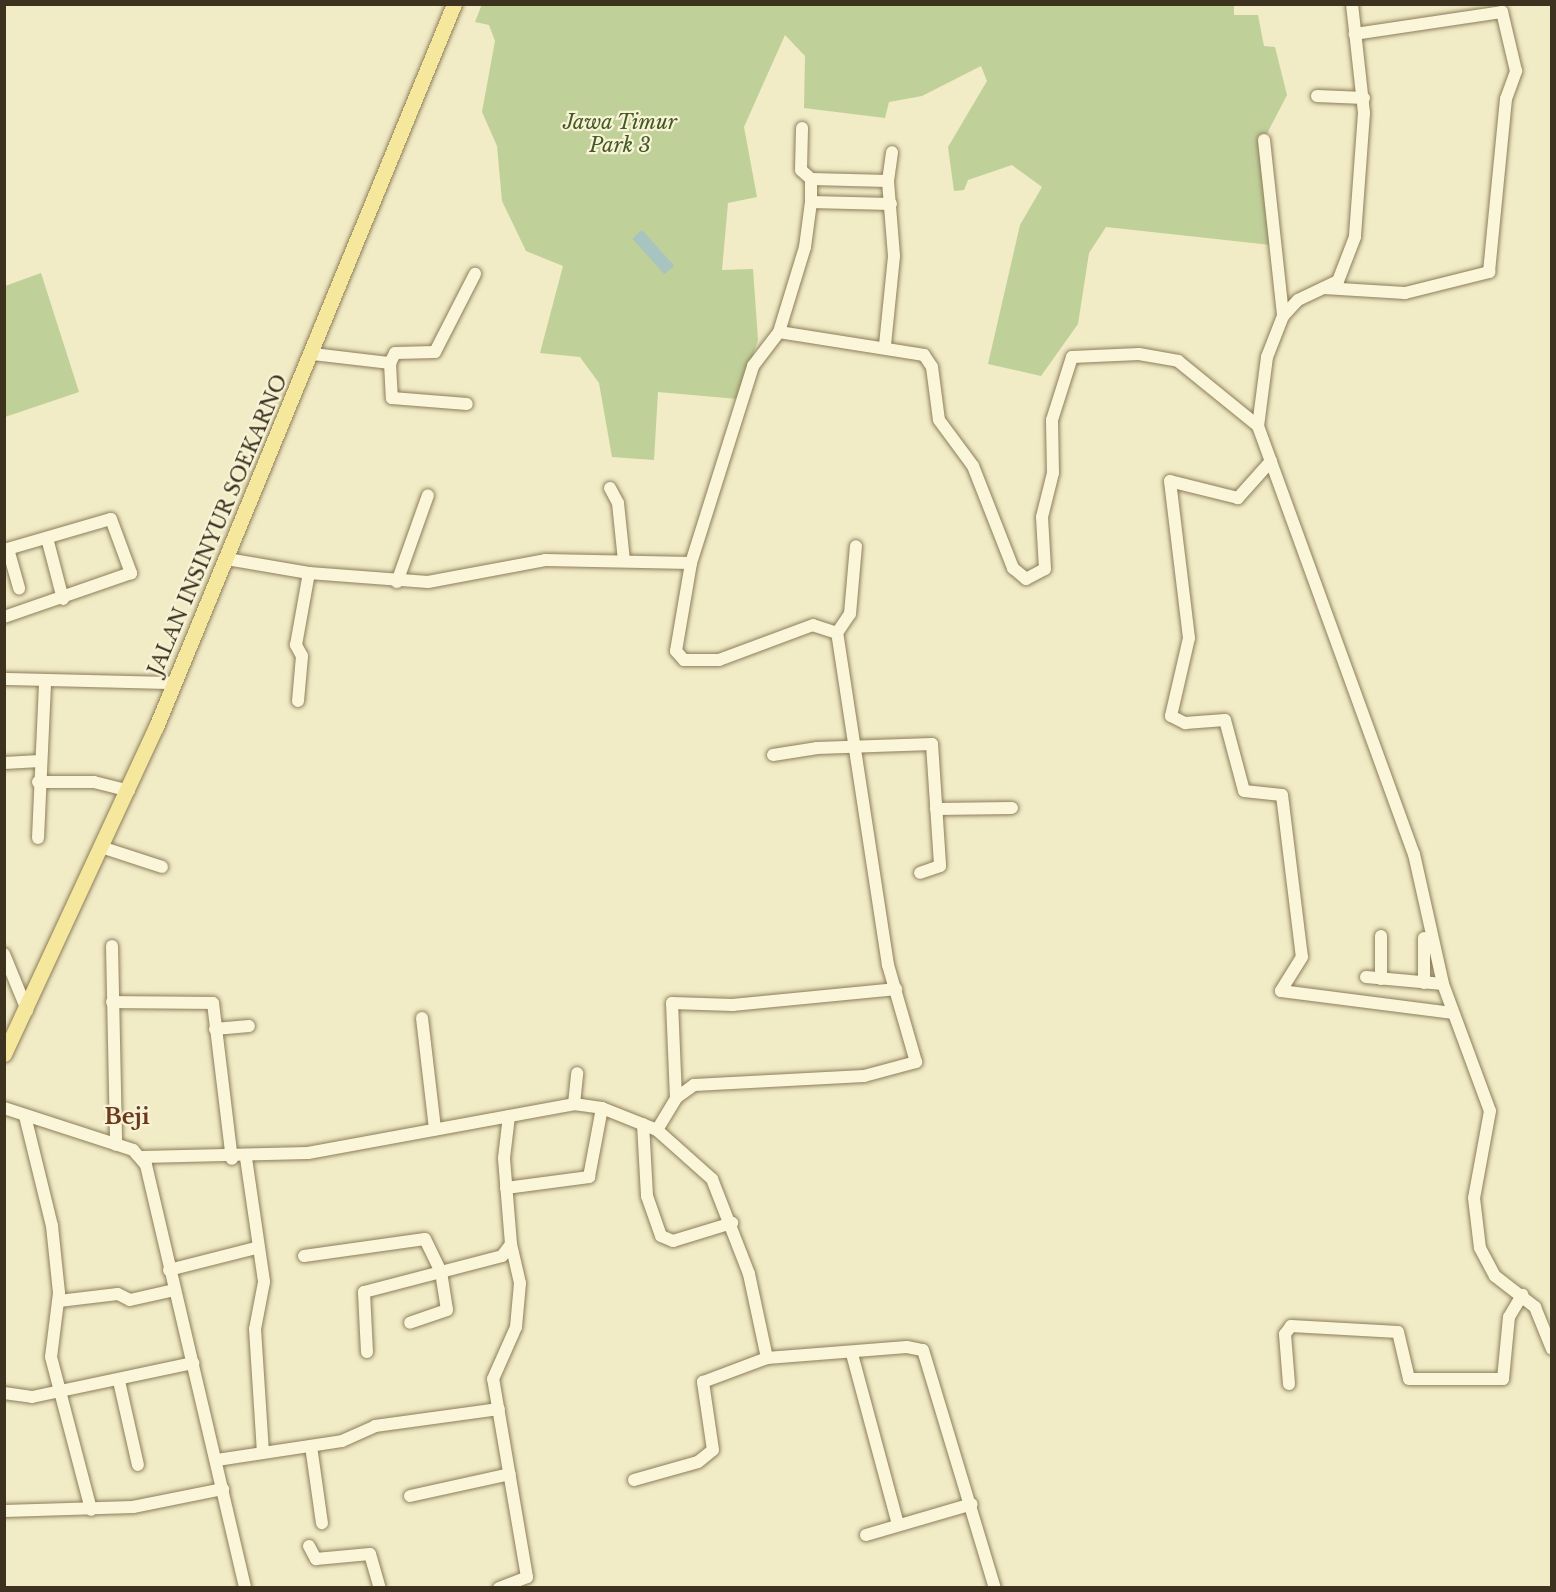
<!DOCTYPE html>
<style>
body{margin:0}
#map{position:relative;width:1556px;height:1592px;overflow:hidden;background:#f1ebc6;font-family:"Libre Baskerville",serif}
div>[style]{position:absolute}
.green>*{inset:0;background:#c0d099}
.water>*{inset:0;background:#a7c4c0;transform-origin:0 0}
.roads{filter:drop-shadow(0 0 2px #8d7e5a) drop-shadow(0 0 2px #8d7e5a)}
.minor>*{height:12px;margin:-6px;padding:0 6px;transform-origin:6px;border-radius:6px;background:#fbf6da}
.major>*{height:15px;margin:-7.5px;padding:0 7.5px;transform-origin:7.5px;border-radius:7.5px;background:#f5e89d}
span{translate:-50% -50%;white-space:nowrap;text-align:center;line-height:1.15;-webkit-text-stroke:4.5px #f8f3d6;paint-order:stroke}
.park-label{font-size:20px;color:#445a24;font-style:italic}
.street-label{font-size:20px;color:#3d321f}
.quarter-label{font-size:22px;color:#6c391c;font-weight:700}
.frame{position:absolute;inset:0;border:6px solid #3d321f;pointer-events:none}
</style>
<div id="map">
<div class="green">
<div style="clip-path:polygon(482px 4px,1234px 5px,1234px 15px,1258px 15px,1264px 46px,1275px 47px,1287px 95px,1259px 149px,1271px 245px,1106px 227px,1089px 253px,1078px 324px,1041px 376px,988px 364px,1020px 225px,1042px 187px,1012px 165px,968px 180px,964px 190px,954px 191px,948px 147px,987px 81px,981px 66px,922px 96px,889px 102px,885px 118px,804px 108px,805px 56px,785px 35px,744px 127px,757px 197px,728px 203px,722px 270px,753px 269px,758px 340px,738px 399px,658px 392px,654px 460px,612px 457px,599px 383px,580px 357px,540px 353px,563px 266px,526px 251px,502px 201px,497px 146px,482px 112px,495px 41px,489px 25px,475px 22px)"></div>
<div style="clip-path:polygon(41px 273px,79px 392px,5px 417px,5px 286px)"></div>
</div>
<div class="water">
<div style="left:642px;top:230px;width:48px;height:13px;rotate:48deg"></div>
</div>
<div class="roads">
<div class="minor">
<div style="left:1352px;top:4px;width:110px;rotate:83.7deg"></div>
<div style="left:1364px;top:113px;width:124px;rotate:94.2deg"></div>
<div style="left:1355px;top:237px;width:47px;rotate:111.1deg"></div>
<div style="left:1338px;top:281px;width:44px;rotate:154.6deg"></div>
<div style="left:1298px;top:300px;width:22px;rotate:133deg"></div>
<div style="left:1283px;top:316px;width:44px;rotate:111.3deg"></div>
<div style="left:1267px;top:357px;width:70px;rotate:97.4deg"></div>
<div style="left:1258px;top:426px;width:456px;rotate:70deg"></div>
<div style="left:1414px;top:854px;width:133px;rotate:77.4deg"></div>
<div style="left:1443px;top:984px;width:135px;rotate:69.7deg"></div>
<div style="left:1490px;top:1111px;width:88px;rotate:100.4deg"></div>
<div style="left:1474px;top:1198px;width:50px;rotate:83.2deg"></div>
<div style="left:1480px;top:1248px;width:32px;rotate:62deg"></div>
<div style="left:1495px;top:1276px;width:51px;rotate:37.8deg"></div>
<div style="left:1535px;top:1307px;width:45px;rotate:68deg"></div>
<div style="left:1317px;top:96px;width:47px;rotate:2.4deg"></div>
<div style="left:1264px;top:140px;width:177px;rotate:83.8deg"></div>
<div style="left:811px;top:179px;width:77px;rotate:1.5deg"></div>
<div style="left:811px;top:202px;width:80px;rotate:1.4deg"></div>
<div style="left:1324px;top:288px;width:81px;rotate:3.5deg"></div>
<div style="left:1405px;top:293px;width:87px;rotate:-14deg"></div>
<div style="left:1489px;top:272px;width:174px;rotate:-84.4deg"></div>
<div style="left:1506px;top:99px;width:30px;rotate:-70deg"></div>
<div style="left:1516px;top:71px;width:61px;rotate:-103.3deg"></div>
<div style="left:1502px;top:12px;width:149px;rotate:171.5deg"></div>
<div style="left:779px;top:332px;width:147px;rotate:9deg"></div>
<div style="left:924px;top:355px;width:14px;rotate:56deg"></div>
<div style="left:932px;top:367px;width:53px;rotate:82.5deg"></div>
<div style="left:939px;top:420px;width:57px;rotate:53.5deg"></div>
<div style="left:973px;top:466px;width:110px;rotate:68.6deg"></div>
<div style="left:1013px;top:568px;width:17px;rotate:40deg"></div>
<div style="left:1026px;top:579px;width:21px;rotate:-28deg"></div>
<div style="left:1045px;top:569px;width:52px;rotate:-93.3deg"></div>
<div style="left:1042px;top:517px;width:45px;rotate:-76deg"></div>
<div style="left:1053px;top:473px;width:53px;rotate:-91.1deg"></div>
<div style="left:1052px;top:420px;width:66px;rotate:-72.4deg"></div>
<div style="left:1072px;top:357px;width:67px;rotate:-2.6deg"></div>
<div style="left:1139px;top:354px;width:40px;rotate:10deg"></div>
<div style="left:1178px;top:361px;width:103px;rotate:39.1deg"></div>
<div style="left:885px;top:345px;width:89px;rotate:-84.2deg"></div>
<div style="left:894px;top:256px;width:75px;rotate:-94.6deg"></div>
<div style="left:888px;top:181px;width:29px;rotate:-82deg"></div>
<div style="left:313px;top:354px;width:78px;rotate:6.7deg"></div>
<div style="left:390px;top:363px;width:11px;rotate:-63deg"></div>
<div style="left:395px;top:353px;width:40px;rotate:-1.4deg"></div>
<div style="left:435px;top:352px;width:88px;rotate:-62.9deg"></div>
<div style="left:390px;top:363px;width:35px;rotate:87deg"></div>
<div style="left:392px;top:398px;width:75px;rotate:4.6deg"></div>
<div style="left:1271px;top:461px;width:50px;rotate:131.7deg"></div>
<div style="left:1238px;top:498px;width:70px;rotate:-166deg"></div>
<div style="left:1170px;top:481px;width:158px;rotate:83.1deg"></div>
<div style="left:1189px;top:638px;width:80px;rotate:103deg"></div>
<div style="left:1171px;top:716px;width:16px;rotate:27deg"></div>
<div style="left:1185px;top:723px;width:40px;rotate:-4.3deg"></div>
<div style="left:1225px;top:720px;width:73px;rotate:75deg"></div>
<div style="left:1244px;top:791px;width:38px;rotate:6deg"></div>
<div style="left:1282px;top:795px;width:163px;rotate:83deg"></div>
<div style="left:1302px;top:957px;width:40px;rotate:122deg"></div>
<div style="left:1281px;top:991px;width:172px;rotate:7.3deg"></div>
<div style="left:610px;top:488px;width:17px;rotate:62deg"></div>
<div style="left:618px;top:503px;width:58px;rotate:84.1deg"></div>
<div style="left:47px;top:538px;width:63px;rotate:75.3deg"></div>
<div style="left:8px;top:549px;width:41px;rotate:74.2deg"></div>
<div style="left:4px;top:550px;width:111px;rotate:-16.2deg"></div>
<div style="left:111px;top:519px;width:58px;rotate:69.7deg"></div>
<div style="left:131px;top:573px;width:134px;rotate:160.9deg"></div>
<div style="left:227px;top:559px;width:83px;rotate:9.7deg"></div>
<div style="left:309px;top:573px;width:119px;rotate:4.3deg"></div>
<div style="left:428px;top:582px;width:119px;rotate:-10.6deg"></div>
<div style="left:545px;top:560px;width:146px;rotate:1.2deg"></div>
<div style="left:397px;top:582px;width:92px;rotate:-70.4deg"></div>
<div style="left:837px;top:633px;width:23px;rotate:-56deg"></div>
<div style="left:850px;top:614px;width:68px;rotate:-85deg"></div>
<div style="left:4px;top:679px;width:169px;rotate:1.4deg"></div>
<div style="left:298px;top:701px;width:45px;rotate:-84.9deg"></div>
<div style="left:302px;top:656px;width:13px;rotate:-119deg"></div>
<div style="left:296px;top:645px;width:73px;rotate:-79.8deg"></div>
<div style="left:773px;top:755px;width:45px;rotate:-9deg"></div>
<div style="left:817px;top:748px;width:115px;rotate:-2deg"></div>
<div style="left:932px;top:744px;width:122px;rotate:86.2deg"></div>
<div style="left:940px;top:866px;width:21px;rotate:161deg"></div>
<div style="left:4px;top:763px;width:36px;rotate:-3deg"></div>
<div style="left:38px;top:782px;width:56px"></div>
<div style="left:94px;top:782px;width:36px;rotate:14deg"></div>
<div style="left:936px;top:809px;width:76px;rotate:-0.8deg"></div>
<div style="left:38px;top:838px;width:155px;rotate:-87.4deg"></div>
<div style="left:104px;top:848px;width:61px;rotate:18.1deg"></div>
<div style="left:1381px;top:936px;width:43px;rotate:90deg"></div>
<div style="left:1424px;top:938px;width:45px;rotate:90deg"></div>
<div style="left:112px;top:946px;width:199px;rotate:88.8deg"></div>
<div style="left:4px;top:954px;width:61px;rotate:67.7deg"></div>
<div style="left:1366px;top:977px;width:77px;rotate:5.2deg"></div>
<div style="left:112px;top:1002px;width:101px;rotate:0.6deg"></div>
<div style="left:213px;top:1003px;width:157px;rotate:83.1deg"></div>
<div style="left:422px;top:1018px;width:112px;rotate:83.3deg"></div>
<div style="left:215px;top:1029px;width:34px;rotate:-5deg"></div>
<div style="left:676px;top:1098px;width:95px;rotate:-92.4deg"></div>
<div style="left:672px;top:1003px;width:61px;rotate:1.9deg"></div>
<div style="left:733px;top:1005px;width:164px;rotate:-5.6deg"></div>
<div style="left:574px;top:1104px;width:31px;rotate:-84deg"></div>
<div style="left:4px;top:1108px;width:136px;rotate:18deg"></div>
<div style="left:133px;top:1150px;width:20px;rotate:49deg"></div>
<div style="left:146px;top:1165px;width:434px;rotate:76.8deg"></div>
<div style="left:25px;top:1116px;width:113px;rotate:76.2deg"></div>
<div style="left:52px;top:1226px;width:67px;rotate:84deg"></div>
<div style="left:59px;top:1293px;width:64px;rotate:97.1deg"></div>
<div style="left:51px;top:1357px;width:158px;rotate:75.3deg"></div>
<div style="left:643px;top:1124px;width:72px;rotate:86.8deg"></div>
<div style="left:647px;top:1196px;width:42px;rotate:70.7deg"></div>
<div style="left:661px;top:1236px;width:13px;rotate:23deg"></div>
<div style="left:673px;top:1241px;width:62px;rotate:-17deg"></div>
<div style="left:657px;top:1130px;width:37px;rotate:-59deg"></div>
<div style="left:676px;top:1098px;width:22px;rotate:-36deg"></div>
<div style="left:694px;top:1085px;width:170px;rotate:-3deg"></div>
<div style="left:864px;top:1076px;width:54px;rotate:-15.1deg"></div>
<div style="left:916px;top:1062px;width:101px;rotate:-106.1deg"></div>
<div style="left:888px;top:965px;width:336px;rotate:-98.7deg"></div>
<div style="left:837px;top:633px;width:25px;rotate:-162deg"></div>
<div style="left:813px;top:625px;width:100px;rotate:159.6deg"></div>
<div style="left:719px;top:660px;width:35px;rotate:180deg"></div>
<div style="left:684px;top:660px;width:12px;rotate:-132deg"></div>
<div style="left:676px;top:651px;width:89px;rotate:-80.3deg"></div>
<div style="left:691px;top:563px;width:207px;rotate:-72.5deg"></div>
<div style="left:753px;top:366px;width:43px;rotate:-52.6deg"></div>
<div style="left:779px;top:332px;width:89px;rotate:-73deg"></div>
<div style="left:805px;top:247px;width:45px;rotate:-82.4deg"></div>
<div style="left:811px;top:202px;width:23px;rotate:-90deg"></div>
<div style="left:811px;top:179px;width:13px;rotate:-138deg"></div>
<div style="left:801px;top:170px;width:42px;rotate:-88.6deg"></div>
<div style="left:142px;top:1157px;width:166px;rotate:-1.4deg"></div>
<div style="left:308px;top:1153px;width:270px;rotate:-10.4deg"></div>
<div style="left:574px;top:1104px;width:28px;rotate:8deg"></div>
<div style="left:602px;top:1108px;width:59px;rotate:21.8deg"></div>
<div style="left:657px;top:1130px;width:74px;rotate:41.7deg"></div>
<div style="left:712px;top:1179px;width:102px;rotate:68.7deg"></div>
<div style="left:749px;top:1274px;width:86px;rotate:77.9deg"></div>
<div style="left:767px;top:1358px;width:140px;rotate:-4.5deg"></div>
<div style="left:907px;top:1347px;width:16px;rotate:11deg"></div>
<div style="left:923px;top:1350px;width:249px;rotate:73.2deg"></div>
<div style="left:246px;top:1158px;width:125px;rotate:81.7deg"></div>
<div style="left:264px;top:1282px;width:48px;rotate:100.8deg"></div>
<div style="left:255px;top:1329px;width:123px;rotate:86.3deg"></div>
<div style="left:506px;top:1188px;width:84px;rotate:-7.5deg"></div>
<div style="left:589px;top:1177px;width:70px;rotate:-79.3deg"></div>
<div style="left:304px;top:1256px;width:122px;rotate:-8deg"></div>
<div style="left:425px;top:1239px;width:37px;rotate:64deg"></div>
<div style="left:441px;top:1272px;width:38px;rotate:81deg"></div>
<div style="left:447px;top:1310px;width:39px;rotate:161deg"></div>
<div style="left:169px;top:1270px;width:90px;rotate:-14.2deg"></div>
<div style="left:59px;top:1301px;width:59px;rotate:-6.8deg"></div>
<div style="left:118px;top:1294px;width:13px;rotate:27deg"></div>
<div style="left:130px;top:1300px;width:45px;rotate:-12.8deg"></div>
<div style="left:367px;top:1352px;width:60px;rotate:-92.9deg"></div>
<div style="left:364px;top:1292px;width:143px;rotate:-14.6deg"></div>
<div style="left:502px;top:1256px;width:15px;rotate:-53deg"></div>
<div style="left:511px;top:1244px;width:86px;rotate:-94.7deg"></div>
<div style="left:504px;top:1158px;width:42px;rotate:-83.2deg"></div>
<div style="left:852px;top:1354px;width:176px;rotate:74.9deg"></div>
<div style="left:119px;top:1381px;width:86px;rotate:77.3deg"></div>
<div style="left:1289px;top:1384px;width:50px;rotate:-94.6deg"></div>
<div style="left:1285px;top:1334px;width:10px;rotate:-53deg"></div>
<div style="left:1291px;top:1326px;width:107px;rotate:3.2deg"></div>
<div style="left:1398px;top:1332px;width:48px;rotate:76.8deg"></div>
<div style="left:1409px;top:1379px;width:94px"></div>
<div style="left:1503px;top:1379px;width:62px;rotate:-84.5deg"></div>
<div style="left:1509px;top:1317px;width:26px;rotate:-59deg"></div>
<div style="left:4px;top:1393px;width:28px;rotate:8deg"></div>
<div style="left:32px;top:1397px;width:165px;rotate:-11.9deg"></div>
<div style="left:311px;top:1446px;width:78px;rotate:81.9deg"></div>
<div style="left:217px;top:1460px;width:126px;rotate:-8.6deg"></div>
<div style="left:342px;top:1441px;width:36px;rotate:-24deg"></div>
<div style="left:375px;top:1426px;width:125px;rotate:-7.8deg"></div>
<div style="left:634px;top:1480px;width:66px;rotate:-15.7deg"></div>
<div style="left:698px;top:1462px;width:19px;rotate:-39deg"></div>
<div style="left:713px;top:1450px;width:69px;rotate:-98.4deg"></div>
<div style="left:703px;top:1382px;width:68px;rotate:-20.6deg"></div>
<div style="left:410px;top:1496px;width:102px;rotate:-12.4deg"></div>
<div style="left:4px;top:1511px;width:129px;rotate:-1.8deg"></div>
<div style="left:133px;top:1507px;width:92px;rotate:-11.3deg"></div>
<div style="left:866px;top:1535px;width:110px;rotate:-16.3deg"></div>
<div style="left:309px;top:1546px;width:15px;rotate:62deg"></div>
<div style="left:316px;top:1559px;width:54px;rotate:-5.3deg"></div>
<div style="left:370px;top:1554px;width:35px;rotate:74deg"></div>
<div style="left:499px;top:1588px;width:30px;rotate:-21deg"></div>
<div style="left:527px;top:1577px;width:201px;rotate:-99.7deg"></div>
<div style="left:493px;top:1379px;width:57px;rotate:-66.1deg"></div>
<div style="left:516px;top:1327px;width:44px;rotate:-84.8deg"></div>
<div style="left:520px;top:1283px;width:40px;rotate:-103deg"></div>
</div>
<div class="major">
<div style="left:4px;top:1054px;width:361px;rotate:-65.1deg"></div>
<div style="left:156px;top:727px;width:782px;rotate:-67.6deg"></div>
</div>
</div>
<div class="park-label">
<span style="left:620px;top:134px">Jawa Timur<br>Park 3</span>
</div>
<div class="street-label">
<span style="left:218px;top:525px;rotate:-67deg">JALAN INSINYUR SOEKARNO</span>
</div>
<div class="quarter-label">
<span style="left:127px;top:1117px">Beji</span>
</div>
<div class="frame"></div>
</div>
